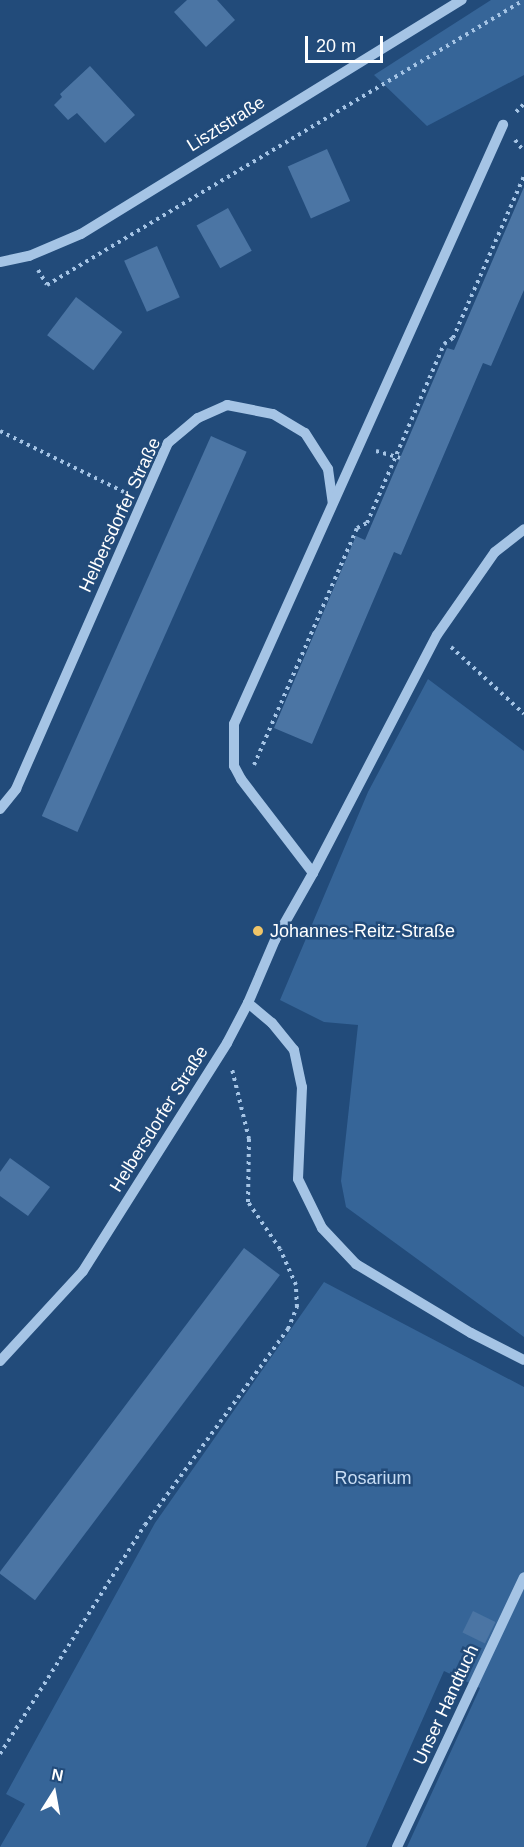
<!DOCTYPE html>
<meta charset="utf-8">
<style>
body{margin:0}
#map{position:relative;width:524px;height:1847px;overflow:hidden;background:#224b7a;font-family:Helvetica,sans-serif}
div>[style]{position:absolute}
.green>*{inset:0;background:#366598}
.building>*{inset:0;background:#4b75a4;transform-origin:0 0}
.path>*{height:4px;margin-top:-2px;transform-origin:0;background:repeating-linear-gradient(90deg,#a5c4e5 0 3px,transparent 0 7.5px)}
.minor>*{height:10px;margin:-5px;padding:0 5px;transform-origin:5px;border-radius:5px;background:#a5c4e5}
.dots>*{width:16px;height:16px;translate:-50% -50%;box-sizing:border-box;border:3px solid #224b7a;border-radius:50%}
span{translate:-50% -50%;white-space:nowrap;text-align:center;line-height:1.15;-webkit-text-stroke:5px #224b7a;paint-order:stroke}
.street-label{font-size:18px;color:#fff}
.poi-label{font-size:18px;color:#fff}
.left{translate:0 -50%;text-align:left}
.park-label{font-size:18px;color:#c8ddf4}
.north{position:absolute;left:24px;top:1763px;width:60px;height:60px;-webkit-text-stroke:4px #224b7a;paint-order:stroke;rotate:11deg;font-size:16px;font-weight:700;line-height:24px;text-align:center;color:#fff}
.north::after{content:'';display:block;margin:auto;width:21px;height:27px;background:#fff;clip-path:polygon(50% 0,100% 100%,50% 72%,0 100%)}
.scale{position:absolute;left:305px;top:36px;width:78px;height:27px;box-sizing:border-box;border:3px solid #fff;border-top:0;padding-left:8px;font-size:18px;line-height:21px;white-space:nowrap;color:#fff;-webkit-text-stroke:4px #224b7a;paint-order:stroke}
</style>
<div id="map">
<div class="green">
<div style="clip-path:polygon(491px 0,524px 0,524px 75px,427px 126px,374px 75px)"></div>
<div style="clip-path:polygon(428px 679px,524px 751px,524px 1337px,346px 1207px,341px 1181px,358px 1025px,324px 1022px,280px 1000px,368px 792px)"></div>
<div style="clip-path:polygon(324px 1282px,524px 1387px,524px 1847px,407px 1847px,480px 1688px,444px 1671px,366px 1847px,0 1847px,25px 1804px,6px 1794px,155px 1523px)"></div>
</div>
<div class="building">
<div style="clip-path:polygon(187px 0,217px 0,235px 20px,206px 47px,174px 12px)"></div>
<div style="clip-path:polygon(90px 66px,135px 115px,105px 143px,77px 113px,68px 120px,54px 105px,62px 97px,60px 94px)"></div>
<div style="left:327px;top:149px;width:57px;height:43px;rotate:66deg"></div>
<div style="clip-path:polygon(524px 187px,524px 290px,491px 366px,483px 363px,401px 555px,394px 552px,312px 744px,274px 728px,356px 536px,365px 540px,447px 348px,454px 350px)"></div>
<div style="left:228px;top:208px;width:49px;height:36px;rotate:61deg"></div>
<div style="left:157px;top:246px;width:56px;height:36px;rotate:66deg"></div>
<div style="left:76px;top:297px;width:58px;height:48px;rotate:37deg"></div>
<div style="left:211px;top:436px;width:39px;height:416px;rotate:24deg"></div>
<div style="clip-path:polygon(10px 1158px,50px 1187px,28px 1216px,0 1196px,0 1172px)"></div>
<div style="left:244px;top:1248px;width:45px;height:407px;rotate:37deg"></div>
<div style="left:473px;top:1611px;width:25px;height:24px;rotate:26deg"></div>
</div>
<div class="path">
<div style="left:516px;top:112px;width:11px;rotate:-45deg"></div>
<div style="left:515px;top:140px;width:14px;rotate:51deg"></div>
<div style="left:38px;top:270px;width:17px;rotate:59deg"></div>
<div style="left:47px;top:285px;width:556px;rotate:-30.86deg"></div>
<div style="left:0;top:431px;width:140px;rotate:26.2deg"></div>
<div style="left:376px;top:451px;width:25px;rotate:16deg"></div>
<div style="left:451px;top:647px;width:99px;rotate:42.5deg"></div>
<div style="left:254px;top:765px;width:258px;rotate:-66.5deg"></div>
<div style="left:357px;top:528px;width:11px;rotate:-27deg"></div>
<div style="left:367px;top:523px;width:195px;rotate:-66.7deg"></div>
<div style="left:444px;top:344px;width:11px;rotate:-34deg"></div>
<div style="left:453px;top:338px;width:177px;rotate:-66.3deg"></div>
<div style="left:0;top:1754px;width:271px;rotate:-57.7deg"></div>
<div style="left:145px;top:1525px;width:243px;rotate:-53.9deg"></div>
<div style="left:288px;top:1329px;width:24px;rotate:-68deg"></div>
<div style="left:297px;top:1307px;width:22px;rotate:-93deg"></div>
<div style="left:296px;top:1285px;width:39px;rotate:-114deg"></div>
<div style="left:280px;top:1249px;width:57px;rotate:-124.2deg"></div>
<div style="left:248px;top:1202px;width:63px;rotate:-89.1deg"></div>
<div style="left:249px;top:1139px;width:72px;rotate:-103.7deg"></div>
</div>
<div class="minor">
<div style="left:0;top:262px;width:30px;rotate:-12deg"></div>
<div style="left:29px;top:256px;width:56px;rotate:-22.9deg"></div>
<div style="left:81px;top:234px;width:447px;rotate:-31.6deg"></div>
<div style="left:0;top:809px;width:26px;rotate:-51deg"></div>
<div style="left:16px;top:789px;width:378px;rotate:-66.3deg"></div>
<div style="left:168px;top:443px;width:39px;rotate:-40deg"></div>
<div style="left:198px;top:418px;width:32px;rotate:-24deg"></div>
<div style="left:227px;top:405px;width:47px;rotate:11.1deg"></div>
<div style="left:273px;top:414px;width:37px;rotate:31deg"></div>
<div style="left:305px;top:433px;width:43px;rotate:57.4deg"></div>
<div style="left:328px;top:469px;width:34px;rotate:82deg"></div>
<div style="left:313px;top:873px;width:118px;rotate:-127.5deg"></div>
<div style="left:241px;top:779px;width:15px;rotate:-118deg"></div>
<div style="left:234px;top:766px;width:42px;rotate:-90deg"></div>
<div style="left:234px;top:724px;width:657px;rotate:-65.82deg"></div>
<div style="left:248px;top:1003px;width:31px;rotate:40deg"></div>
<div style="left:272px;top:1023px;width:35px;rotate:51deg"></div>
<div style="left:294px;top:1050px;width:38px;rotate:78deg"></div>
<div style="left:302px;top:1087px;width:92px;rotate:92.5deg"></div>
<div style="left:298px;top:1179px;width:55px;rotate:63.9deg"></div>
<div style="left:322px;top:1228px;width:50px;rotate:46.6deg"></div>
<div style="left:356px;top:1264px;width:134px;rotate:31deg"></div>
<div style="left:471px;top:1333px;width:59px;rotate:27deg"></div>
<div style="left:0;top:1361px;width:122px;rotate:-47.3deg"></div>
<div style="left:83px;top:1271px;width:270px;rotate:-57.7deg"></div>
<div style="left:227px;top:1043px;width:45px;rotate:-62.3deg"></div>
<div style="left:248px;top:1003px;width:69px;rotate:-66.8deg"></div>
<div style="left:275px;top:940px;width:77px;rotate:-60.4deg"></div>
<div style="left:313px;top:873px;width:268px;rotate:-62.5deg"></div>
<div style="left:437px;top:635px;width:101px;rotate:-55.1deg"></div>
<div style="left:495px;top:552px;width:37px;rotate:-38deg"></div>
<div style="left:397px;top:1847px;width:298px;rotate:-64.8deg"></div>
</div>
<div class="dots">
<div style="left:258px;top:931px;background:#f0c568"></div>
</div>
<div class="street-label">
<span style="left:226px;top:124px;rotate:-32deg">Lisztstraße</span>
<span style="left:120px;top:515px;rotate:-65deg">Helbersdorfer Straße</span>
<span style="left:159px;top:1119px;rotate:-58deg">Helbersdorfer Straße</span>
<span style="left:446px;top:1705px;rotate:-65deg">Unser Handtuch</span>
</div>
<div class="poi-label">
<span class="left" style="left:270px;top:931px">Johannes-Reitz-Straße</span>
</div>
<div class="park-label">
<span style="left:373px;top:1478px">Rosarium</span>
</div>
<div class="north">N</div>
<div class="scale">20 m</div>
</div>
